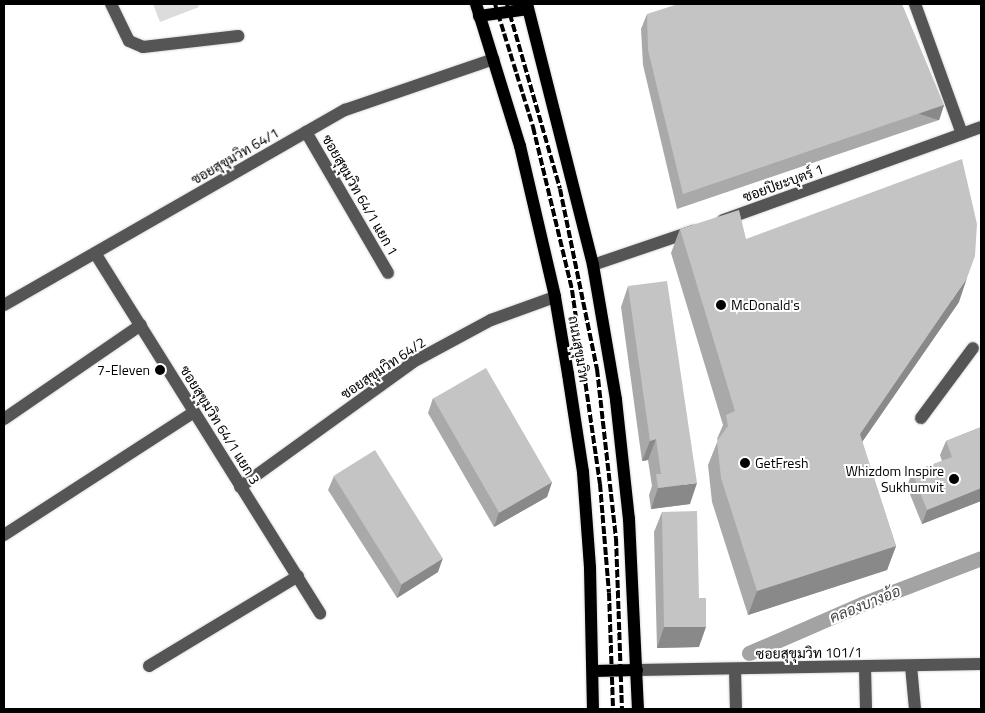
<!DOCTYPE html>
<meta charset="utf-8">
<style>
body{margin:0}
#map{position:relative;width:985px;height:713px;overflow:hidden;background:#fff;font-family:"Titillium Web",Sarabun,sans-serif}
div>[style]{position:absolute}
.green>*{inset:0;background:#dcdcdc}
.canal>*{height:15px;margin:-7.5px;padding:0 7.5px;transform-origin:7.5px;border-radius:7.5px;background:#a3a3a3}
.roads{filter:drop-shadow(0 0 1px #dbdbdb) drop-shadow(0 0 1px #dbdbdb)}
.minor>*{height:12px;margin:-6px;padding:0 6px;transform-origin:6px;border-radius:6px;background:#555}
.major>*{height:12px;margin:-6px;padding:0 6px;transform-origin:6px;border-radius:6px;background:#000}
.rail>*{height:4px;margin-top:-2px;transform-origin:0;background:repeating-linear-gradient(90deg,#000 0 8px,transparent 0 10.5px)}
.wall>*{inset:0;background:#a9a9a9}
.shaded-wall>*{inset:0;background:#898989;transform-origin:0 0}
.building>*{inset:0;background:#c4c4c4;transform-origin:0 0}
.dots>*{width:14px;height:14px;translate:-50% -50%;box-sizing:border-box;border:2px solid #fff;border-radius:50%}
span{translate:-50% -50%;white-space:nowrap;text-align:center;line-height:1.15;-webkit-text-stroke:4px #fff;paint-order:stroke}
.street-label{font-size:14px;color:#000}
.poi-label{font-size:14px;color:#000}
.left{translate:0 -50%;text-align:left}
.right{translate:-100% -50%;text-align:right}
.water-label{font-size:15px;color:#444;font-style:italic}
.frame{position:absolute;inset:0;border:5px solid #000;pointer-events:none}
</style>
<div id="map">
<div class="green">
<div style="clip-path:polygon(153px 4px,198px 4px,199px 7px,160px 22px)"></div>
</div>
<div class="canal">
<div style="left:749px;top:653px;width:125px;rotate:-23.5deg"></div>
<div style="left:864px;top:603px;width:125px;rotate:-21deg"></div>
</div>
<div class="roads">
<div class="minor">
<div style="left:111px;top:4px;width:41px;rotate:64.1deg"></div>
<div style="left:129px;top:41px;width:15px;rotate:23deg"></div>
<div style="left:143px;top:47px;width:96px;rotate:-6.6deg"></div>
<div style="left:915px;top:4px;width:138px;rotate:70.1deg"></div>
<div style="left:306px;top:132px;width:163px;rotate:59.8deg"></div>
<div style="left:723px;top:220px;width:274px;rotate:-19.8deg"></div>
<div style="left:95px;top:253px;width:425px;rotate:58deg"></div>
<div style="left:593px;top:265px;width:106px;rotate:-18.8deg"></div>
<div style="left:4px;top:305px;width:393px;rotate:-29.8deg"></div>
<div style="left:345px;top:110px;width:157px;rotate:-18.9deg"></div>
<div style="left:921px;top:418px;width:87px;rotate:-53.4deg"></div>
<div style="left:4px;top:419px;width:166px;rotate:-34.5deg"></div>
<div style="left:240px;top:487px;width:213px;rotate:-35.8deg"></div>
<div style="left:413px;top:362px;width:89px;rotate:-28.3deg"></div>
<div style="left:491px;top:320px;width:68px;rotate:-19.8deg"></div>
<div style="left:4px;top:535px;width:226px;rotate:-32.9deg"></div>
<div style="left:149px;top:666px;width:174px;rotate:-31.1deg"></div>
<div style="left:911px;top:666px;width:43px;rotate:84.7deg"></div>
<div style="left:865px;top:667px;width:42px;rotate:88.6deg"></div>
<div style="left:735px;top:669px;width:40px;rotate:88.6deg"></div>
<div style="left:637px;top:670px;width:344px;rotate:-1deg"></div>
</div>
<div class="major">
<div style="left:476px;top:4px;width:149px;rotate:72.8deg"></div>
<div style="left:520px;top:146px;width:155px;rotate:76.9deg"></div>
<div style="left:555px;top:297px;width:78px;rotate:80.4deg"></div>
<div style="left:568px;top:374px;width:99px;rotate:81.3deg"></div>
<div style="left:583px;top:472px;width:96px;rotate:85.8deg"></div>
<div style="left:590px;top:568px;width:141px;rotate:88.8deg"></div>
<div style="left:527px;top:4px;width:269px;rotate:75.8deg"></div>
<div style="left:593px;top:265px;width:137px;rotate:80.3deg"></div>
<div style="left:616px;top:400px;width:120px;rotate:83.8deg"></div>
<div style="left:629px;top:519px;width:190px;rotate:87.3deg"></div>
<div style="left:479px;top:16px;width:49px;rotate:-8.1deg"></div>
<div style="left:593px;top:671px;width:44px;rotate:-1.3deg"></div>
</div>
</div>
<div class="rail">
<div style="left:495px;top:4px;width:129px;rotate:72.8deg"></div>
<div style="left:533px;top:127px;width:168px;rotate:76.5deg"></div>
<div style="left:572px;top:290px;width:196px;rotate:81.8deg"></div>
<div style="left:600px;top:484px;width:109px;rotate:85.3deg"></div>
<div style="left:609px;top:593px;width:116px;rotate:88deg"></div>
<div style="left:507px;top:4px;width:192px;rotate:74deg"></div>
<div style="left:560px;top:189px;width:184px;rotate:78.4deg"></div>
<div style="left:597px;top:369px;width:170px;rotate:83.6deg"></div>
<div style="left:616px;top:538px;width:171px;rotate:88deg"></div>
</div>
<div class="wall">
<div style="clip-path:polygon(647px 14px,944px 105px,939px 120px,677px 209px,643px 65px,641px 29px)"></div>
<div style="clip-path:polygon(680px 229px,746px 239px,959px 302px,862px 442px,896px 546px,887px 570px,748px 615px,712px 502px,708px 465px,718px 440px,717px 439px,723px 425px,671px 253px)"></div>
<div style="clip-path:polygon(628px 286px,690px 504px,651px 509px,649px 495px,652px 486px,648px 460px,642px 461px,621px 307px)"></div>
<div style="clip-path:polygon(433px 398px,552px 482px,547px 497px,494px 527px,428px 413px)"></div>
<div style="clip-path:polygon(981px 427px,981px 501px,922px 524px,907px 487px,912px 472px,942px 461px,940px 455px,946px 441px)"></div>
<div style="clip-path:polygon(334px 476px,438px 572px,397px 598px,328px 490px)"></div>
<div style="clip-path:polygon(662px 512px,699px 647px,657px 648px,654px 532px)"></div>
</div>
<div class="shaded-wall">
<div style="left:944px;top:105px;width:16px;height:276px;rotate:108deg"></div>
<div style="clip-path:polygon(967px 278px,959px 302px,851px 458px,860px 434px)"></div>
<div style="clip-path:polygon(656px 439px,648px 460px,642px 461px,650px 441px)"></div>
<div style="clip-path:polygon(552px 482px,547px 497px,494px 527px,499px 512px)"></div>
<div style="clip-path:polygon(697px 483px,690px 504px,651px 509px,658px 488px)"></div>
<div style="clip-path:polygon(981px 488px,981px 501px,922px 524px,927px 510px)"></div>
<div style="clip-path:polygon(896px 546px,887px 570px,748px 615px,757px 591px)"></div>
<div style="clip-path:polygon(443px 558px,438px 572px,397px 598px,402px 584px)"></div>
<div style="clip-path:polygon(664px 627px,706px 627px,699px 647px,657px 648px)"></div>
</div>
<div class="building">
<div style="clip-path:polygon(678px 4px,902px 4px,944px 105px,683px 194px,648px 50px,647px 14px)"></div>
<div style="clip-path:polygon(962px 159px,977px 224px,975px 256px,967px 278px,860px 434px,896px 546px,757px 591px,721px 478px,717px 441px,728px 426px,726px 415px,735px 411px,680px 229px,739px 210px,746px 239px)"></div>
<div style="clip-path:polygon(667px 281px,697px 483px,658px 488px,656px 474px,661px 474px,656px 439px,650px 441px,628px 286px)"></div>
<div style="left:486px;top:368px;width:132px;height:61px;rotate:60deg"></div>
<div style="clip-path:polygon(981px 427px,981px 488px,927px 510px,912px 472px,952px 457px,946px 441px)"></div>
<div style="left:375px;top:450px;width:128px;height:49px;rotate:58deg"></div>
<div style="clip-path:polygon(697px 511px,699px 598px,706px 598px,706px 627px,664px 627px,662px 512px)"></div>
</div>
<div class="dots">
<div style="left:721px;top:305px;background:#000"></div>
<div style="left:160px;top:370px;background:#000"></div>
<div style="left:745px;top:463px;background:#000"></div>
<div style="left:954px;top:479px;background:#000"></div>
</div>
<div class="street-label">
<span style="left:235px;top:156px;rotate:-30deg">ซอยสุขุมวิท 64/1</span>
<span style="left:783px;top:183px;rotate:-20deg">ซอยปิยะบุตร์ 1</span>
<span style="left:360px;top:195px;rotate:60deg">ซอยสุขุมวิท 64/1 แยก 1</span>
<span style="left:579px;top:349px;rotate:80deg">ถนนสุขุมวิท</span>
<span style="left:383px;top:368px;rotate:-34deg">ซอยสุขุมวิท 64/2</span>
<span style="left:220px;top:425px;rotate:58deg">ซอยสุขุมวิท 64/1 แยก 3</span>
<span style="left:809px;top:653px;rotate:-1deg">ซอยสุขุมวิท 101/1</span>
</div>
<div class="poi-label">
<span class="left" style="left:731px;top:305px">McDonald's</span>
<span class="right" style="left:150px;top:370px">7-Eleven</span>
<span class="left" style="left:755px;top:463px">GetFresh</span>
<span class="right" style="left:944px;top:479px">Whizdom Inspire<br>Sukhumvit</span>
</div>
<div class="water-label">
<span style="left:865px;top:604px;rotate:-22deg">คลองบางอ้อ</span>
</div>
<div class="frame"></div>
</div>
